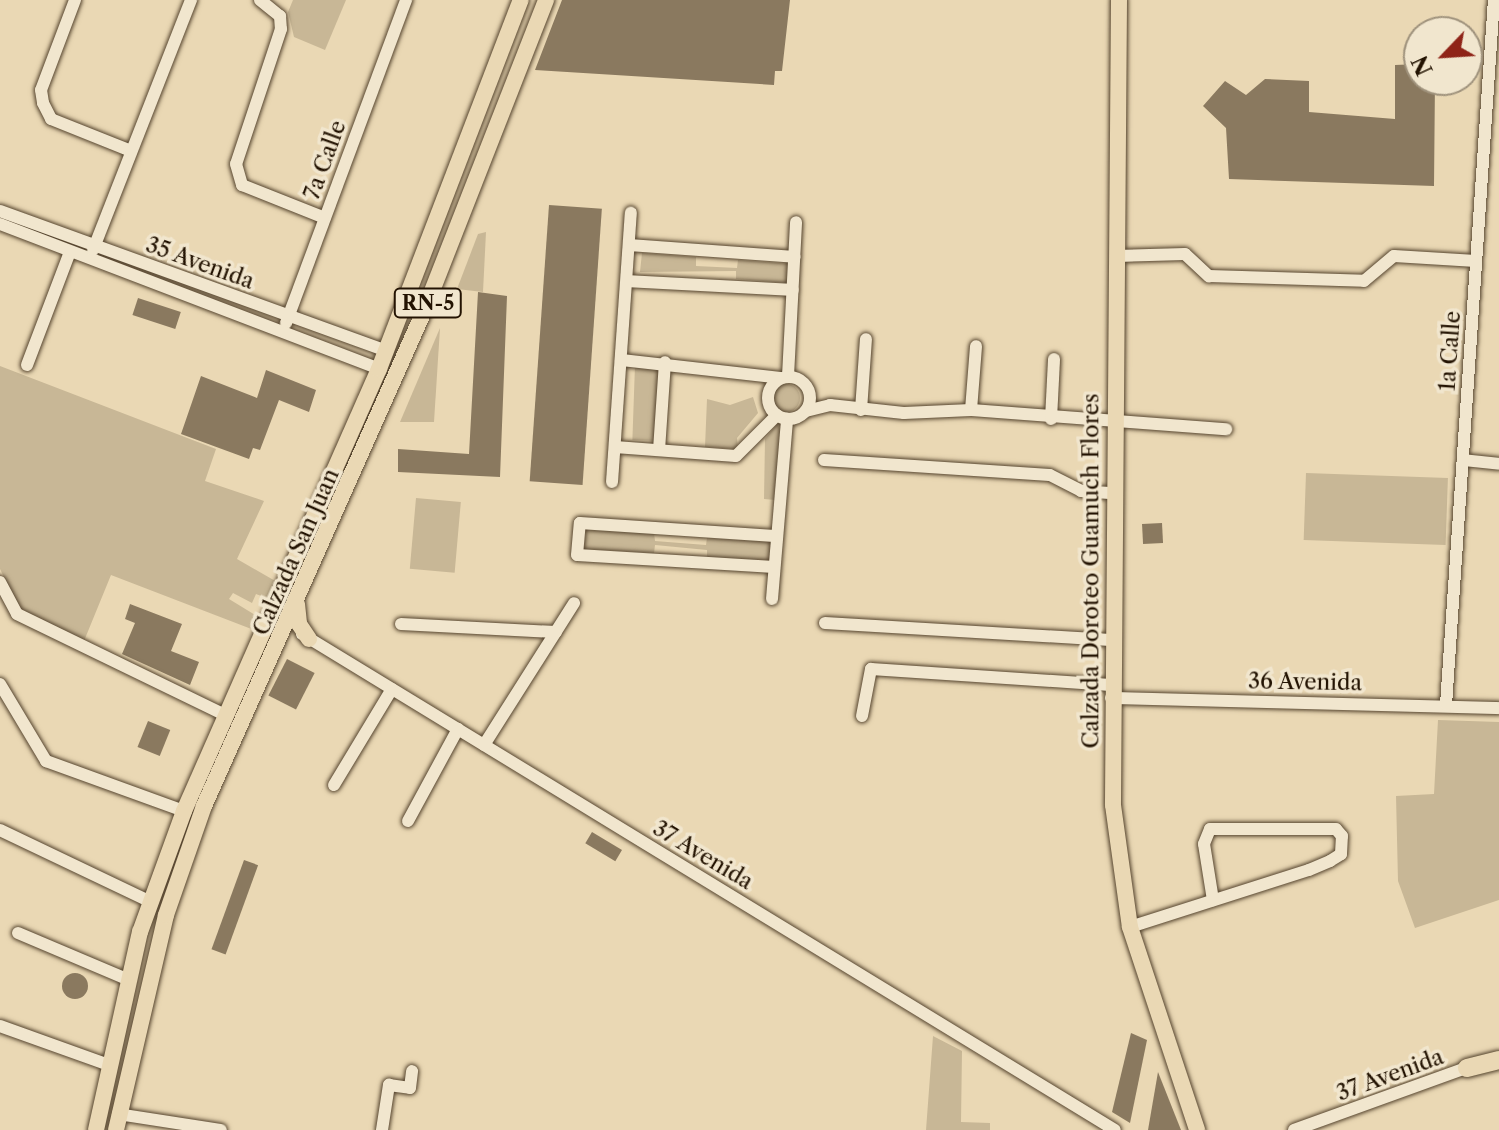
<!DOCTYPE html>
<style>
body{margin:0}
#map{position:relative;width:1499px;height:1130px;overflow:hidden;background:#ead8b4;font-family:"Libre Caslon Text",serif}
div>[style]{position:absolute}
.green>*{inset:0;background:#c8b796;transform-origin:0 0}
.round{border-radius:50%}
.building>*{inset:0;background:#8a795f;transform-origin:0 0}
.roads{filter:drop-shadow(0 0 2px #55442e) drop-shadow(0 0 2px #55442e)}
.minor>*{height:12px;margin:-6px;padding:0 6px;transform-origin:6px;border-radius:6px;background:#f1e6ce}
.minor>.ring{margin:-6px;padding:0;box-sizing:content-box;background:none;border:12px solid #f1e6ce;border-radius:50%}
.major>*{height:16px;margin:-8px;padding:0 8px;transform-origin:8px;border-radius:8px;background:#ead8b4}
.highway>*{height:18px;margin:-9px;padding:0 9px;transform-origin:9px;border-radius:9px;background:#ead8b4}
span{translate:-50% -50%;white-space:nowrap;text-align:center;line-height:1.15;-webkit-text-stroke:7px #f1e6ce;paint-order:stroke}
.shield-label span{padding:2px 6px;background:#f1e6ce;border:2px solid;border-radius:6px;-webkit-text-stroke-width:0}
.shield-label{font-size:20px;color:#231302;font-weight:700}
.street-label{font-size:22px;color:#231302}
.north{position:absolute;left:1403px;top:16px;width:80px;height:80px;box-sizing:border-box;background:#f1e6ce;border:2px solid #9f927c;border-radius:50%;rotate:245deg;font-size:22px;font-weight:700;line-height:32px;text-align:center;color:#231302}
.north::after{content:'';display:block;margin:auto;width:28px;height:36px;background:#8f2418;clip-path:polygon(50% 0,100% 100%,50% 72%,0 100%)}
</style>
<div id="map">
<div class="green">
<div style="clip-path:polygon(293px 0,346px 0,325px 50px,294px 37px,288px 12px)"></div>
<div style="clip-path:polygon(486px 232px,483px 292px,457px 289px,478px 234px)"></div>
<div style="clip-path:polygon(642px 253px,696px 257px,696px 266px,737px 268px,738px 260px,791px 264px,790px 283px,736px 279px,736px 271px,640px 272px)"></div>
<div style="clip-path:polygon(440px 328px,434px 422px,400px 422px)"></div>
<div style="left:635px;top:365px;width:25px;height:75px;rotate:2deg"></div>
<div style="clip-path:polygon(0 366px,216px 449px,205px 481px,264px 501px,237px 559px,277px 582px,269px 599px,256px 594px,252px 603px,233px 593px,229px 599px,260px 618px,254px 630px,111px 575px,84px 641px,20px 609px,0 569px)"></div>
<div class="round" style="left:772px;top:384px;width:28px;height:28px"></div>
<div style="clip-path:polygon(753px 397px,758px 413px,737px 438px,738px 449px,705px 447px,707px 399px,730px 405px)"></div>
<div style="clip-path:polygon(777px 424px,783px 434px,775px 500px,764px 499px,765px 439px)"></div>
<div style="left:1306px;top:473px;width:142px;height:67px;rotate:2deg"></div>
<div style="left:416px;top:498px;width:45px;height:71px;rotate:5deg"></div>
<div style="clip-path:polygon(586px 530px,654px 533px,655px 541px,706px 545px,707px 538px,771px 542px,770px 561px,707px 558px,707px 550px,655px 545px,654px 553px,584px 549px)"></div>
<div style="clip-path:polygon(1438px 720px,1499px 722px,1499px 900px,1415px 928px,1398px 881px,1396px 796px,1434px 794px)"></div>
<div style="clip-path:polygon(933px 1036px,962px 1051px,961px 1122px,990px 1123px,990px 1130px,926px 1130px)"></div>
</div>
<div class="building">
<div style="clip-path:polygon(562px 0,790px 0,782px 71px,775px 71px,774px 85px,535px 70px)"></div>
<div style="clip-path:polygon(1419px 64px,1419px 80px,1435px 80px,1434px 186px,1229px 179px,1226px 128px,1203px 106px,1225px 81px,1246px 95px,1265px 79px,1309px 81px,1309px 112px,1395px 119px,1395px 65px)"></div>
<div style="left:549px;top:205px;width:53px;height:277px;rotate:4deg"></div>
<div style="clip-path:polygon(478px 292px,507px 296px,500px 477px,398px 472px,398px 449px,469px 454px)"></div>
<div style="left:138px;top:298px;width:45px;height:18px;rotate:18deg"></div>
<div style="clip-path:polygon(266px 370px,316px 390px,309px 412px,279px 400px,260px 450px,253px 448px,249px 459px,181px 434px,201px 376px,257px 398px)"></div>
<div style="left:1162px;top:523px;width:20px;height:20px;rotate:87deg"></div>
<div style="clip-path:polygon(130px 604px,182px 624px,171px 651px,199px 662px,190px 685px,122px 654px,135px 623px,125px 619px)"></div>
<div style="left:287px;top:659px;width:31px;height:41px;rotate:27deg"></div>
<div style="left:148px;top:721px;width:24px;height:28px;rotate:22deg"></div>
<div style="left:592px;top:832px;width:35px;height:13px;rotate:31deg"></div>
<div style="left:244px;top:860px;width:15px;height:95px;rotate:20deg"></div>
<div class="round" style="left:62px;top:973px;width:26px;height:26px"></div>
<div style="clip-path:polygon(1131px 1033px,1147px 1040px,1130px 1123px,1112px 1112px)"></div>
<div style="clip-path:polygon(1158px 1072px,1181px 1130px,1148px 1130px)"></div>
</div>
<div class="roads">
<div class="minor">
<div style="left:75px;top:0;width:96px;rotate:110.7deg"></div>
<div style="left:41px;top:90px;width:13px;rotate:81deg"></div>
<div style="left:43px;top:103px;width:18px;rotate:63deg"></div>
<div style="left:51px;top:119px;width:86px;rotate:21.8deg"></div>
<div style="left:260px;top:0;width:26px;rotate:39deg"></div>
<div style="left:280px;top:16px;width:13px;rotate:86deg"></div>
<div style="left:281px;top:29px;width:142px;rotate:108.4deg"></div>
<div style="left:236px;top:164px;width:22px;rotate:74deg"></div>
<div style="left:242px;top:185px;width:89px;rotate:21.7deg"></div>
<div style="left:0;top:211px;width:411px;rotate:19.9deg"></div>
<div style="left:0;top:224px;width:406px;rotate:20.9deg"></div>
<div style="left:629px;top:245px;width:166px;rotate:4.1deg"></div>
<div style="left:93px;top:250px;width:269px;rotate:-68.6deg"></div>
<div style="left:1116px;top:256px;width:69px;rotate:-1.7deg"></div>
<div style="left:1185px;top:254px;width:33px;rotate:43deg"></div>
<div style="left:1209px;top:276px;width:155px;rotate:1.8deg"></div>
<div style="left:1364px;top:281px;width:39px;rotate:-40deg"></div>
<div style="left:1394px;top:256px;width:82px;rotate:3.5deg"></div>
<div style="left:627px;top:281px;width:166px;rotate:3.1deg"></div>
<div style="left:286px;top:323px;width:345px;rotate:-69.6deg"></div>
<div style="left:621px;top:360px;width:161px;rotate:6.4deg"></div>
<div style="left:27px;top:365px;width:121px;rotate:-69.2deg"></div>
<div style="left:788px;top:376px;width:154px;rotate:-87deg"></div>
<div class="ring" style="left:768px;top:377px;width:30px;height:30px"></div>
<div style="left:861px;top:410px;width:71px;rotate:-86deg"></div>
<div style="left:971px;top:410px;width:64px;rotate:-85.5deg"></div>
<div style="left:806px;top:411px;width:25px;rotate:-14deg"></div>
<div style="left:830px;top:405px;width:74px;rotate:6.2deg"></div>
<div style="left:904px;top:413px;width:67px;rotate:-2.6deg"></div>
<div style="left:971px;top:410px;width:256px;rotate:4.3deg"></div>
<div style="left:1051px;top:419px;width:60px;rotate:-87.1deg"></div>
<div style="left:615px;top:447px;width:121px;rotate:4.3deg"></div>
<div style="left:736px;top:456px;width:58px;rotate:-45deg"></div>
<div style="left:659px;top:450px;width:88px;rotate:-86.1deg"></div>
<div style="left:824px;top:460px;width:226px;rotate:3.8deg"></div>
<div style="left:1050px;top:475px;width:35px;rotate:27deg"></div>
<div style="left:1081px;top:491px;width:32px;rotate:4deg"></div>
<div style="left:1463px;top:460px;width:36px;rotate:6deg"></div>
<div style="left:612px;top:482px;width:270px;rotate:-86deg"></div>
<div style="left:774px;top:567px;width:197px;rotate:-176.5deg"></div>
<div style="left:577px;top:555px;width:32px;rotate:-85deg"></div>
<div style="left:580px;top:523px;width:195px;rotate:3.8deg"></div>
<div style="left:0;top:582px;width:36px;rotate:62deg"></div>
<div style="left:17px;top:614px;width:231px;rotate:25.9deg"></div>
<div style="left:772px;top:599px;width:181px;rotate:-85.2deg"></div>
<div style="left:825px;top:623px;width:286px;rotate:3.4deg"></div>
<div style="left:401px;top:624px;width:155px;rotate:3deg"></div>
<div style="left:302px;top:634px;width:952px;rotate:31.39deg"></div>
<div style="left:0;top:684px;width:90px;rotate:59.1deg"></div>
<div style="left:46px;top:761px;width:147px;rotate:19.9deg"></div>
<div style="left:1111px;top:698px;width:388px;rotate:1.5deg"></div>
<div style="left:1446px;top:705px;width:707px;rotate:-86.11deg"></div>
<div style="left:862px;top:716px;width:48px;rotate:-79.2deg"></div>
<div style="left:871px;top:669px;width:240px;rotate:3.8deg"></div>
<div style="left:484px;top:745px;width:168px;rotate:-57.6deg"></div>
<div style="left:334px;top:785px;width:112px;rotate:-58.9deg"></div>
<div style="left:408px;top:821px;width:105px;rotate:-61.5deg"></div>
<div style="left:0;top:830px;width:167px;rotate:25.5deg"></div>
<div style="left:1130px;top:927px;width:188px;rotate:-17.7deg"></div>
<div style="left:1309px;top:870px;width:23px;rotate:-23deg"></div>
<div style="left:1330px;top:861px;width:13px;rotate:-32deg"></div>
<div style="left:1341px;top:854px;width:18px;rotate:-87deg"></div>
<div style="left:1342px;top:836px;width:9px;rotate:-131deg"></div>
<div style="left:1336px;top:829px;width:126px;rotate:180deg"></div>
<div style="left:1210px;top:829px;width:16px;rotate:112deg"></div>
<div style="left:1204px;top:844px;width:57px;rotate:80.9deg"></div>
<div style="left:18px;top:933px;width:118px;rotate:22.9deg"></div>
<div style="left:0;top:1026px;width:116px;rotate:19.7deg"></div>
<div style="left:118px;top:1114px;width:104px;rotate:8.8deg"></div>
<div style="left:382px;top:1130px;width:46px;rotate:-81.2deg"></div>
<div style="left:389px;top:1085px;width:21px;rotate:8deg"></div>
<div style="left:410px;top:1088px;width:17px;rotate:-83deg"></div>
<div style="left:1294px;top:1130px;width:189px;rotate:-19.8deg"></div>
</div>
<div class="major">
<div style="left:1119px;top:0;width:805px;rotate:90.43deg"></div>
<div style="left:1113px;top:805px;width:123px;rotate:82.1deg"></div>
<div style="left:1130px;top:927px;width:214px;rotate:71.7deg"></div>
<div style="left:297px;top:604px;width:20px;rotate:84deg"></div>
<div style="left:299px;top:624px;width:18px;rotate:56deg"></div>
<div style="left:96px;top:1130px;width:203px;rotate:-77.5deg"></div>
<div style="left:140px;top:932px;width:129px;rotate:-70deg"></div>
<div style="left:184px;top:811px;width:483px;rotate:-66.2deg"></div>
<div style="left:379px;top:369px;width:395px;rotate:-69deg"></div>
<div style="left:116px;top:1130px;width:221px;rotate:-76.9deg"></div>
<div style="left:166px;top:915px;width:115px;rotate:-70.8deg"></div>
<div style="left:204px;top:806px;width:544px;rotate:-66.03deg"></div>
<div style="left:425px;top:309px;width:332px;rotate:-68.6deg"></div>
</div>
<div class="highway">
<div style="left:1467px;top:1068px;width:33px;rotate:-14deg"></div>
</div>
</div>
<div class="shield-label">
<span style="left:428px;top:303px">RN-5</span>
</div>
<div class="street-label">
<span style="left:325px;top:160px;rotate:-70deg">7a Calle</span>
<span style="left:200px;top:263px;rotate:20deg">35 Avenida</span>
<span style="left:1450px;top:351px;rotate:-86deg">1a Calle</span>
<span style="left:296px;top:552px;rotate:-66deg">Calzada San Juan</span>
<span style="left:1091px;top:571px;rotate:-90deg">Calzada Doroteo Guamuch Flores</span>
<span style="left:1305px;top:682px;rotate:1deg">36 Avenida</span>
<span style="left:703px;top:855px;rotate:31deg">37 Avenida</span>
<span style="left:1390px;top:1075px;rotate:-20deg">37 Avenida</span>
</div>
<div class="north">N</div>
</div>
